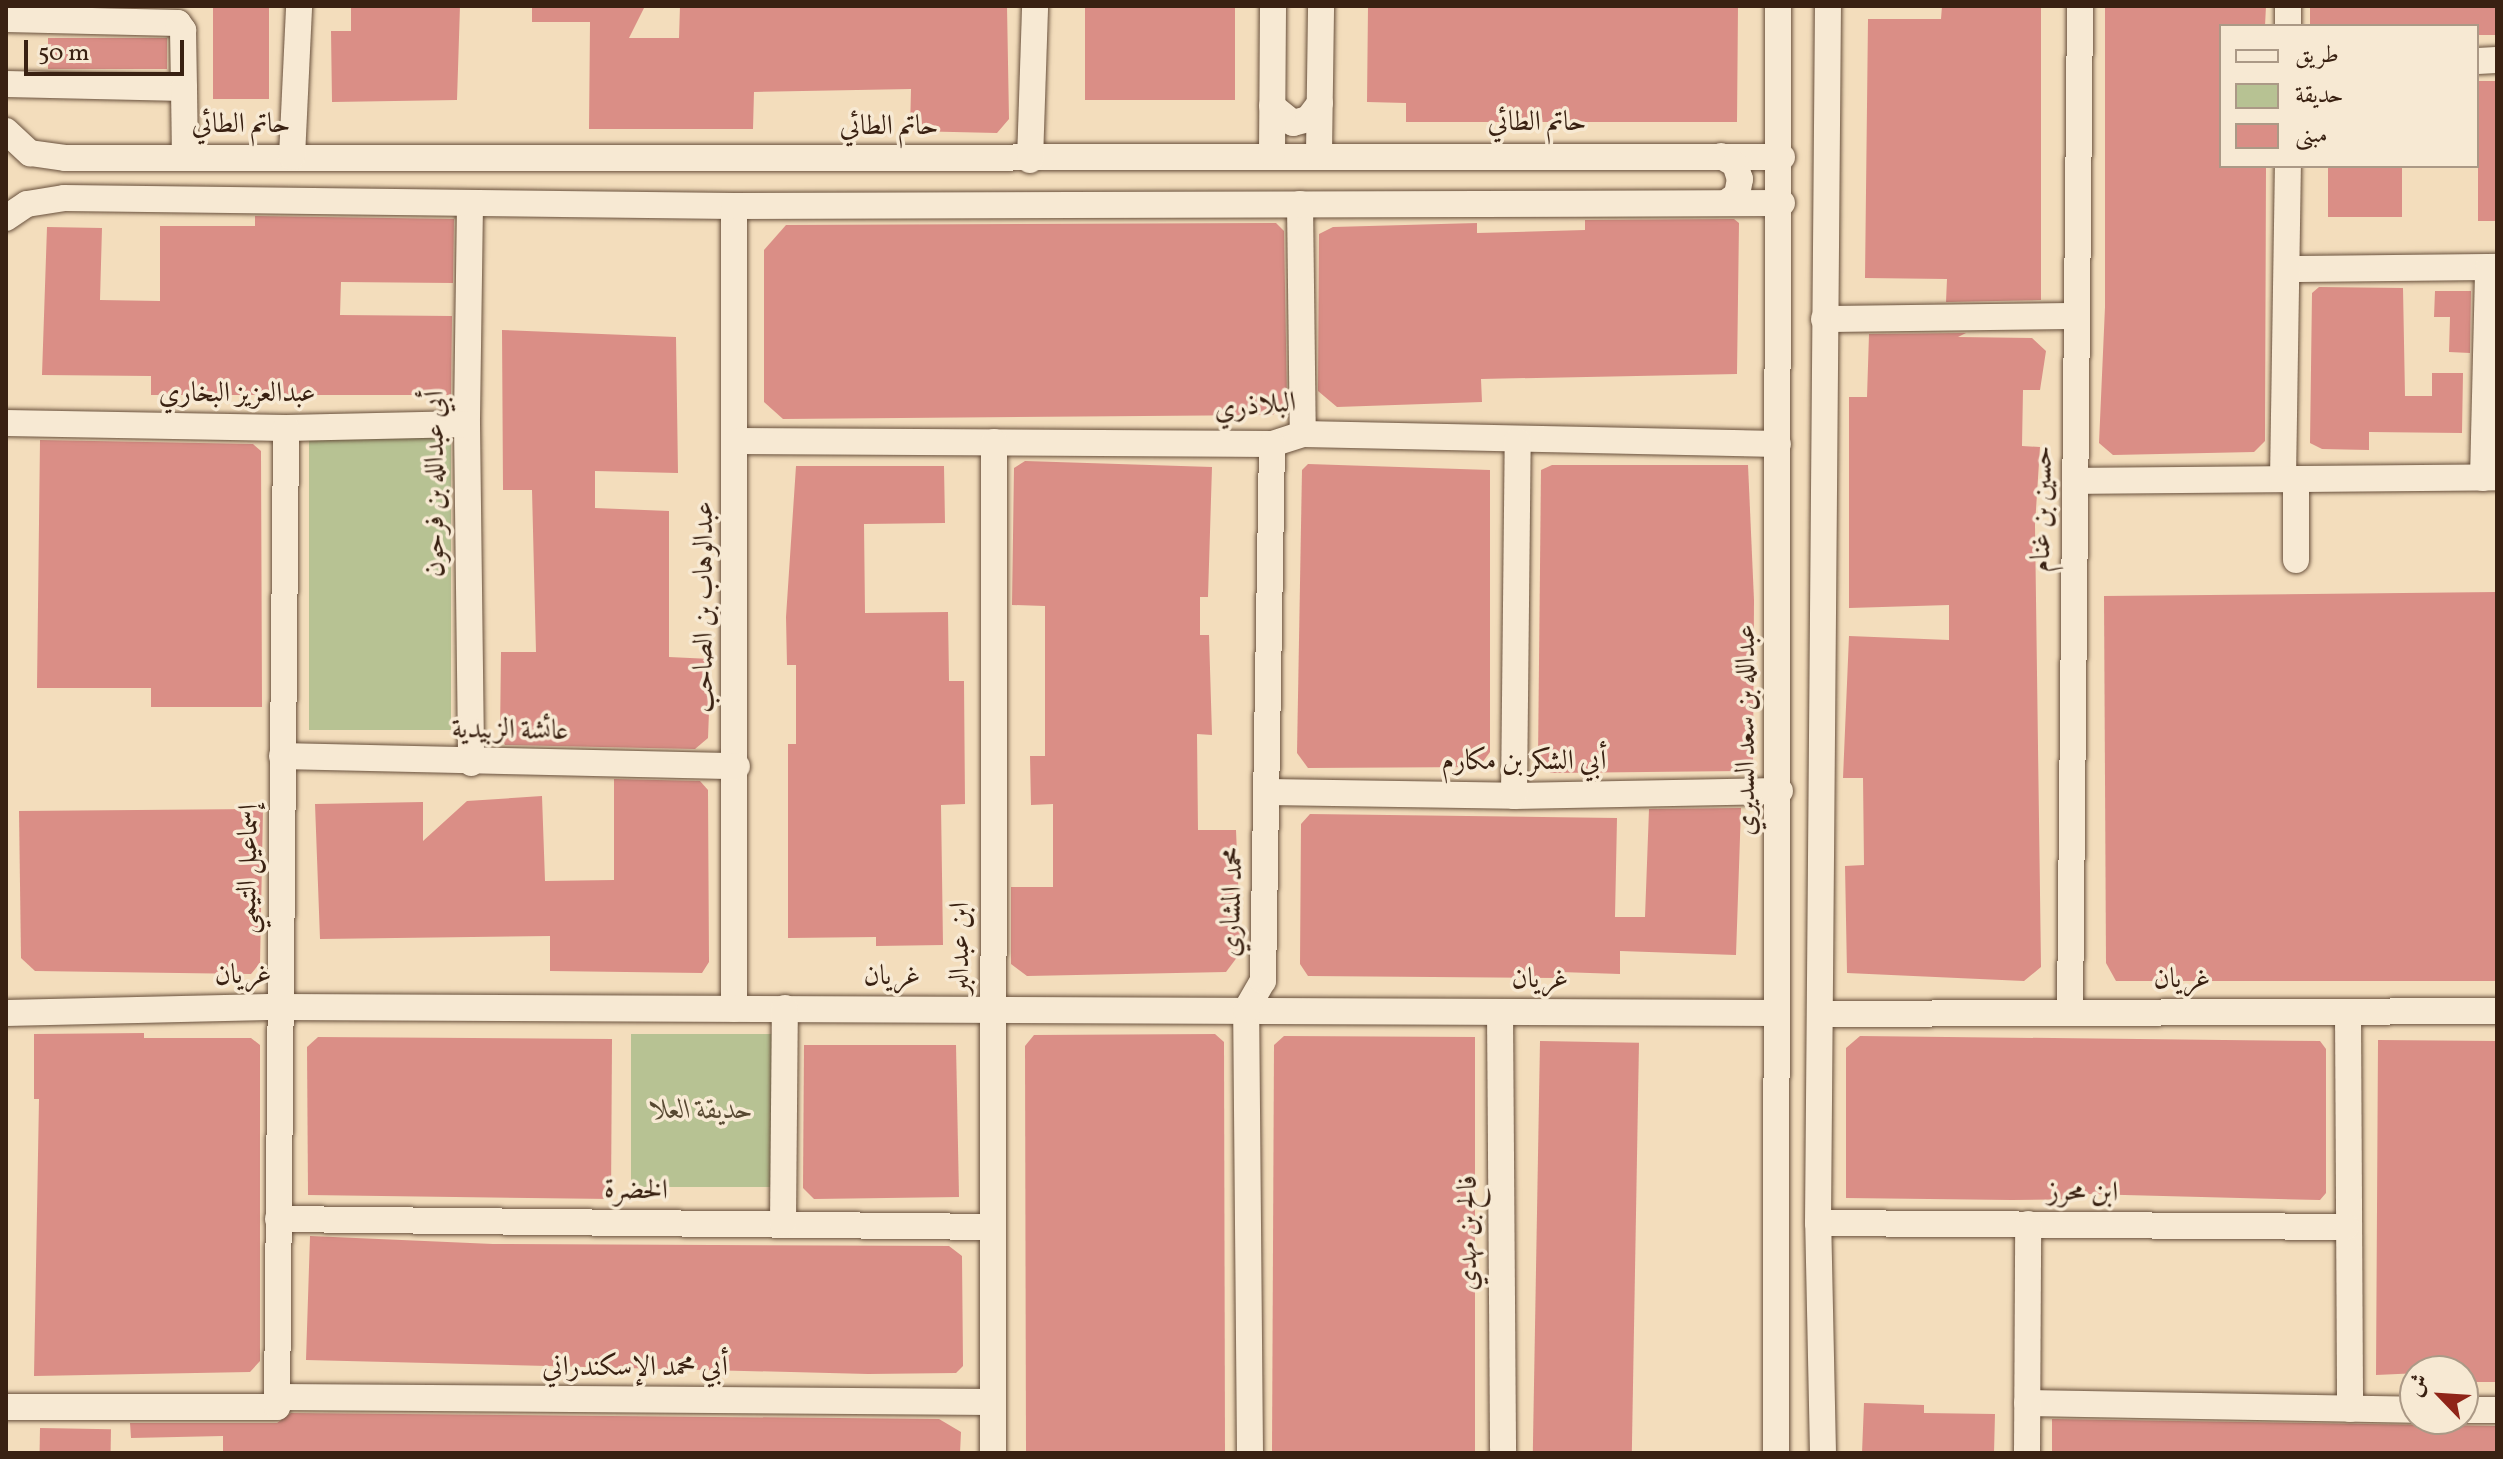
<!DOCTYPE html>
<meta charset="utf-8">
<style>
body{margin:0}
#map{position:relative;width:2503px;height:1459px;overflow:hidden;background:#f3ddbc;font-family:Vollkorn,Amiri,serif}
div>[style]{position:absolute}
.green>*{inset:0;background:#b7c293;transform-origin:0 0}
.building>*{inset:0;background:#da8e86;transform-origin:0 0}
.roads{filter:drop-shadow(0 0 2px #68503c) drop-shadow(0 0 2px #68503c)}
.minor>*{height:26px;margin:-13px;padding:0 13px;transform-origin:13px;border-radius:13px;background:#f7e9d3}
span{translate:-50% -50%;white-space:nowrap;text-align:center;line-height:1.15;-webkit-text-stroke:7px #f7e9d3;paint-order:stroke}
.street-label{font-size:28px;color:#392112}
.park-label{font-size:28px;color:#584932;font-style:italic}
.frame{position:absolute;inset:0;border:8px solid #392112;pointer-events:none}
.legend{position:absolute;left:2219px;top:24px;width:260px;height:144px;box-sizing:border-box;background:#f7e9d3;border:2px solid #ab9986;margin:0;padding:10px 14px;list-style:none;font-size:24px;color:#392112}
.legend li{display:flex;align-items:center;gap:16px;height:40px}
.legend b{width:40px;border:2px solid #ab9986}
.north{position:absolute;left:2399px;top:1355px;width:80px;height:80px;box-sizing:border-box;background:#f7e9d3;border:2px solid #ab9986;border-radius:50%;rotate:295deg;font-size:22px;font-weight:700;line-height:32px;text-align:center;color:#392112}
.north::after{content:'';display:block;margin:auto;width:28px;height:36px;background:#8f2418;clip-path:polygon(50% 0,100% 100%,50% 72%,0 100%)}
.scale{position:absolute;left:24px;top:40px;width:160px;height:36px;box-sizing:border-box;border:4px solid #392112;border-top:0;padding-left:10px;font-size:24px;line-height:28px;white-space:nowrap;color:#392112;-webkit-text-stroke:6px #f7e9d3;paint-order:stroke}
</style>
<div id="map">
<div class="green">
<div style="left:451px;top:437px;width:293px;height:142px;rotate:90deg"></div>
<div style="left:631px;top:1034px;width:143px;height:153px"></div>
</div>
<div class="building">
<div style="left:213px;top:6px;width:56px;height:93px"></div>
<div style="clip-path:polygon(351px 6px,460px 6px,457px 100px,332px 102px,331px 31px,351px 31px)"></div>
<div style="clip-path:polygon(532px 6px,645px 6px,629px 38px,679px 38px,680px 6px,1007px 6px,1009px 119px,997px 133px,910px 131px,911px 89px,754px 92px,753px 129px,589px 129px,590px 22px,532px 22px)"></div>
<div style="left:1085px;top:6px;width:150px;height:94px"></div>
<div style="clip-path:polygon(1368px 6px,1738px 6px,1737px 122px,1406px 122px,1406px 103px,1367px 102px)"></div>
<div style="clip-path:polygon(1942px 6px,2041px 6px,2041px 300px,1946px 302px,1947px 279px,1865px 278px,1868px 19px,1941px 19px)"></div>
<div style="clip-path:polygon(2105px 6px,2266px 6px,2265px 26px,2221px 26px,2221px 166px,2266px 166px,2265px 441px,2254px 452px,2113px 455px,2099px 443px,2105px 307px)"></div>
<div style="clip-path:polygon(2310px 6px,2496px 6px,2495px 35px,2477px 35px,2477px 26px,2310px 26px)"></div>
<div style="left:48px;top:38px;width:119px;height:31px"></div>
<div style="left:2478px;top:81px;width:19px;height:140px"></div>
<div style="left:2328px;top:166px;width:74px;height:51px"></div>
<div style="clip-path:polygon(255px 216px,454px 219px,453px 283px,341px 282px,340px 315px,452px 316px,451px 395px,151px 395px,151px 376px,42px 375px,47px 227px,102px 228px,100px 300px,160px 301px,160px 226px,255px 226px)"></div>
<div style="clip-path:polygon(1734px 219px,1739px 223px,1737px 374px,1481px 379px,1482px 402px,1337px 407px,1318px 391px,1319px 234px,1333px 227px,1477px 223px,1477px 233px,1585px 230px,1585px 220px)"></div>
<div style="clip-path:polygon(1276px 223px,1284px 231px,1287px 402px,1273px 415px,783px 419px,764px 402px,764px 250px,786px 225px)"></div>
<div style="clip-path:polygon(2319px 287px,2403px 288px,2405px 396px,2432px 396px,2432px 373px,2463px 373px,2462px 433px,2369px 432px,2369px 450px,2322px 449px,2310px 443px,2312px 293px)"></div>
<div style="clip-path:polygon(2435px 291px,2471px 291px,2470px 353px,2449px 352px,2450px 317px,2434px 317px)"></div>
<div style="clip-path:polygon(502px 330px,676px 337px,678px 473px,595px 471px,595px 508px,669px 511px,669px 657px,711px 659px,708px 738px,695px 749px,505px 745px,500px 736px,501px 652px,536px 652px,532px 490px,503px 490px)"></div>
<div style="clip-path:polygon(1966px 333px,1958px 337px,2032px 338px,2046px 351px,2040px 390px,2023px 390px,2022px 446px,2040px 447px,2035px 525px,2041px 967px,2024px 981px,1847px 973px,1845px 866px,1864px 865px,1863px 778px,1843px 778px,1849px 636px,1949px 640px,1949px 605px,1849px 608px,1849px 397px,1867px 397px,1869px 334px)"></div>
<div style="clip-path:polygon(40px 440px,253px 444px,261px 451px,262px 707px,151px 707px,151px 688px,37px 688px)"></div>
<div style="clip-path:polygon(1025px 461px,1212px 467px,1208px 597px,1200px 597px,1200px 635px,1209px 635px,1212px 735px,1197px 734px,1198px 830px,1236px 830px,1241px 952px,1226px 972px,1027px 976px,1011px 964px,1011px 887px,1053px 887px,1053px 804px,1031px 805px,1030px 756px,1045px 756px,1045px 606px,1012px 605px,1014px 468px)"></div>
<div style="clip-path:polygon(1308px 464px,1490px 470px,1490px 752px,1479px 767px,1308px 768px,1297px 753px,1302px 470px)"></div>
<div style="clip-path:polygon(1552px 465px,1748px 465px,1754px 600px,1753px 765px,1741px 771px,1551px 773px,1538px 759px,1541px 470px)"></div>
<div style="clip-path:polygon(796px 466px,944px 466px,945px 523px,864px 524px,865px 613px,948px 612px,949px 681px,964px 681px,965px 804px,941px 805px,943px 945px,876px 946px,876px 937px,788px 938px,788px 744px,796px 744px,796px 665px,787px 665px,786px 617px)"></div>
<div style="clip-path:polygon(2497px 592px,2497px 981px,2116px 981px,2106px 963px,2104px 596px)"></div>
<div style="clip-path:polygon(614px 779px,700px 781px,708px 790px,709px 962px,702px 973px,550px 971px,550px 936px,320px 939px,315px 804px,423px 802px,423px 841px,467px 801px,542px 796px,545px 881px,614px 880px)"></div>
<div style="clip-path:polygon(1741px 808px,1736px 955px,1620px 951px,1620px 974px,1560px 972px,1560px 978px,1308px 976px,1300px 964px,1301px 824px,1310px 814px,1617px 818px,1615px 917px,1645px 917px,1649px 809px)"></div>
<div style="clip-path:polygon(263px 809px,260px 963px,251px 974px,35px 971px,21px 958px,19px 811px)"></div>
<div style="clip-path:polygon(144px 1033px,144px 1038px,251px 1038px,260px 1045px,260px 1361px,250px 1372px,34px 1376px,39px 1099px,34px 1099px,34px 1034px)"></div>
<div style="clip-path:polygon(1215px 1034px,1224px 1042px,1225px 1453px,1026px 1453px,1025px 1046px,1034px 1035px)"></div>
<div style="clip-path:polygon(1284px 1036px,1475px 1037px,1475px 1453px,1272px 1453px,1274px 1045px)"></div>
<div style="clip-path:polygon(1860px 1036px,2320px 1041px,2326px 1049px,2326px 1193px,2320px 1200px,2086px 1194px,2086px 1199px,2012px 1200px,1846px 1198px,1846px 1048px)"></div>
<div style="clip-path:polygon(318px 1037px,612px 1039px,611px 1199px,308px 1195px,307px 1047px)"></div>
<div style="clip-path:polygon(2378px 1040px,2497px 1041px,2497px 1382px,2463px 1382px,2463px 1371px,2376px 1375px)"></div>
<div style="left:1540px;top:1041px;width:99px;height:412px;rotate:1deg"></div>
<div style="clip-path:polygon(804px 1045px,956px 1045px,959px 1197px,814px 1199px,803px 1188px)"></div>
<div style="clip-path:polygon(310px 1236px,493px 1244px,949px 1246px,962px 1256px,963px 1366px,956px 1373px,868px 1374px,306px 1360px)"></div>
<div style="clip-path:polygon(1864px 1403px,1924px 1405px,1924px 1413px,1995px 1414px,1994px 1453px,1862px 1453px)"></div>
<div style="clip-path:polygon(291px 1413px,939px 1419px,961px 1432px,960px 1453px,223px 1453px,223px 1436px,131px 1438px,130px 1423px,277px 1423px)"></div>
<div style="clip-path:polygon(2052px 1419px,2497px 1426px,2497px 1453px,2052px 1453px)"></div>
<div style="left:40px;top:1428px;width:71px;height:25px;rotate:1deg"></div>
</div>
<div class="roads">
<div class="minor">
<div style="left:2288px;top:6px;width:20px;rotate:90deg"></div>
<div style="left:6px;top:19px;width:172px;rotate:1.3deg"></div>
<div style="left:178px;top:23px;width:9px;rotate:54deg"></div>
<div style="left:183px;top:30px;width:58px;rotate:89deg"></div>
<div style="left:184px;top:88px;width:178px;rotate:-178.7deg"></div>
<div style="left:2477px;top:61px;width:20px;rotate:-3deg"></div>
<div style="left:184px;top:88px;width:68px;rotate:89.2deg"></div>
<div style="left:1272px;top:106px;width:27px;rotate:39deg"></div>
<div style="left:1293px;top:123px;width:16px;rotate:-15deg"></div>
<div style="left:1308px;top:119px;width:20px;rotate:-53deg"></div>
<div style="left:6px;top:131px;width:33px;rotate:43deg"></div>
<div style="left:30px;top:153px;width:35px;rotate:8deg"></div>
<div style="left:65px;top:158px;width:1717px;rotate:-0.03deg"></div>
<div style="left:1272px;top:153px;width:147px;rotate:-89.6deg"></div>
<div style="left:1319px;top:154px;width:148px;rotate:-89.2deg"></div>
<div style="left:1721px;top:156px;width:16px;rotate:30deg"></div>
<div style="left:1735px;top:164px;width:16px;rotate:72deg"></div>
<div style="left:1740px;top:179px;width:16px;rotate:101deg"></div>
<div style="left:1737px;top:195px;width:12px;rotate:145deg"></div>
<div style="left:292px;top:157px;width:151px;rotate:-87.3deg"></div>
<div style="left:1030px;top:160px;width:154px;rotate:-88.1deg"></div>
<div style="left:470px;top:204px;width:220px;rotate:90.8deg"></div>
<div style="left:467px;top:424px;width:339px;rotate:89.3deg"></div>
<div style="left:1300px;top:204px;width:230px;rotate:89.3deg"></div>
<div style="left:734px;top:206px;width:803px;rotate:90deg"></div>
<div style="left:6px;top:218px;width:25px;rotate:-34deg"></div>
<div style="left:27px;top:204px;width:37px;rotate:-9deg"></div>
<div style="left:64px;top:198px;width:670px;rotate:0.68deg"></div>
<div style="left:734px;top:206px;width:1048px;rotate:-0.16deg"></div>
<div style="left:2289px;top:269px;width:208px;rotate:-0.6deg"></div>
<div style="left:1824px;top:319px;width:253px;rotate:-0.7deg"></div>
<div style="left:6px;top:423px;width:280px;rotate:1deg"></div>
<div style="left:286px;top:428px;width:181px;rotate:-1.3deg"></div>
<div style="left:737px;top:441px;width:535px;rotate:0.32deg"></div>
<div style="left:1272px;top:444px;width:33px;rotate:-18deg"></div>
<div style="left:1303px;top:434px;width:475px;rotate:1.2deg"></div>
<div style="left:2483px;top:478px;width:211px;rotate:-88.6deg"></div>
<div style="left:2283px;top:479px;width:313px;rotate:-89.1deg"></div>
<div style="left:2076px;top:481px;width:421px;rotate:-0.5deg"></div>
<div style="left:2296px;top:560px;width:81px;rotate:-90deg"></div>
<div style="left:282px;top:756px;width:455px;rotate:1.3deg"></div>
<div style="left:1268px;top:792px;width:246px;rotate:0.9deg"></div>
<div style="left:1514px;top:796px;width:266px;rotate:-1.1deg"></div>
<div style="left:1514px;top:796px;width:355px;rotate:-89.4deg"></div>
<div style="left:1500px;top:1012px;width:441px;rotate:89.6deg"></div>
<div style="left:2348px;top:1012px;width:397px;rotate:89.7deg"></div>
<div style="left:6px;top:1013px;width:274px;rotate:-1.3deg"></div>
<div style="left:280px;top:1007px;width:1497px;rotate:0.23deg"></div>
<div style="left:2070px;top:1013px;width:1007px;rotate:-89.43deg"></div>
<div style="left:1820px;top:1014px;width:677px;rotate:-0.25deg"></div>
<div style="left:278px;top:1219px;width:715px;rotate:0.64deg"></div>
<div style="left:1818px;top:1223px;width:528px;rotate:0.43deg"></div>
<div style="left:783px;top:1224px;width:216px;rotate:-89.5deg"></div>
<div style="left:277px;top:1397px;width:716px;rotate:0.4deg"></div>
<div style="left:2027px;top:1403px;width:388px;rotate:1deg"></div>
<div style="left:6px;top:1407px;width:271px"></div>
<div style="left:277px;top:1407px;width:979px;rotate:-89.47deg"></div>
<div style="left:2463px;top:1410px;width:34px"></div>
<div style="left:993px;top:1453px;width:1011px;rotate:-89.94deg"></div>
<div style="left:1250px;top:1453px;width:443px;rotate:-90.5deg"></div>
<div style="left:1246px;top:1010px;width:34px;rotate:-60deg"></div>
<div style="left:1263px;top:981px;width:537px;rotate:-89.04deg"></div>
<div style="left:1776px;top:1453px;width:1447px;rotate:-89.92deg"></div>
<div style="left:1823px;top:1453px;width:230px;rotate:-91.2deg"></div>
<div style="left:1818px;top:1223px;width:1217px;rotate:-89.53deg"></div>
<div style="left:2027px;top:1453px;width:229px;rotate:-89.7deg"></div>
</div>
</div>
<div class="street-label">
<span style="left:1537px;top:123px">حاتم الطائي</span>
<span style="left:241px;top:125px">حاتم الطائي</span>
<span style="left:889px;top:127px">حاتم الطائي</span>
<span style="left:237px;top:394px">عبدالعزيز البخاري</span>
<span style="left:1255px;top:407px;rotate:-5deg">البلاذري</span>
<span style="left:436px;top:484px;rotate:-90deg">أبي عبدالله بن فرحون</span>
<span style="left:2043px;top:509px;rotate:-89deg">حسين بن غنام</span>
<span style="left:705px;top:607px;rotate:-90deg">عبدالوهاب بن الصاحب</span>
<span style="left:1747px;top:730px;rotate:-90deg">عبدالله بن سعد السديري</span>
<span style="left:510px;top:731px;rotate:1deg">عائشة الزبيدية</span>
<span style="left:1524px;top:762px">أبي الشكر بن مكارم</span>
<span style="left:249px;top:869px;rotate:-89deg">إسماعيل التيمي</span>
<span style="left:1233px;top:902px;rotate:-88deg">محمد المشاري</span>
<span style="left:961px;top:948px;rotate:-90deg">ابن عبدالبر</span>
<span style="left:243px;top:976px;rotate:-1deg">غريان</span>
<span style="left:892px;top:977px">غريان</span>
<span style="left:1540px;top:980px">غريان</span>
<span style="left:2182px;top:980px">غريان</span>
<span style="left:636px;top:1191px;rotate:1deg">الخضرة</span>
<span style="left:2083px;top:1193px;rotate:1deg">ابن محرز</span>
<span style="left:1469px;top:1233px;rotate:-90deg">فالح بن مهدي</span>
<span style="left:635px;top:1368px">أبي محمد الإسكندراني</span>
</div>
<div class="park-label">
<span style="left:702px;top:1111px">حديقة العلا</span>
</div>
<div class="frame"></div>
<ul class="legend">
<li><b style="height:10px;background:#f7e9d3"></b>طريق</li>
<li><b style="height:22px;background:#b7c293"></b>حديقة</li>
<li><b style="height:22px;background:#da8e86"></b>مبنى</li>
</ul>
<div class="north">ش</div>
<div class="scale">50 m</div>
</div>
